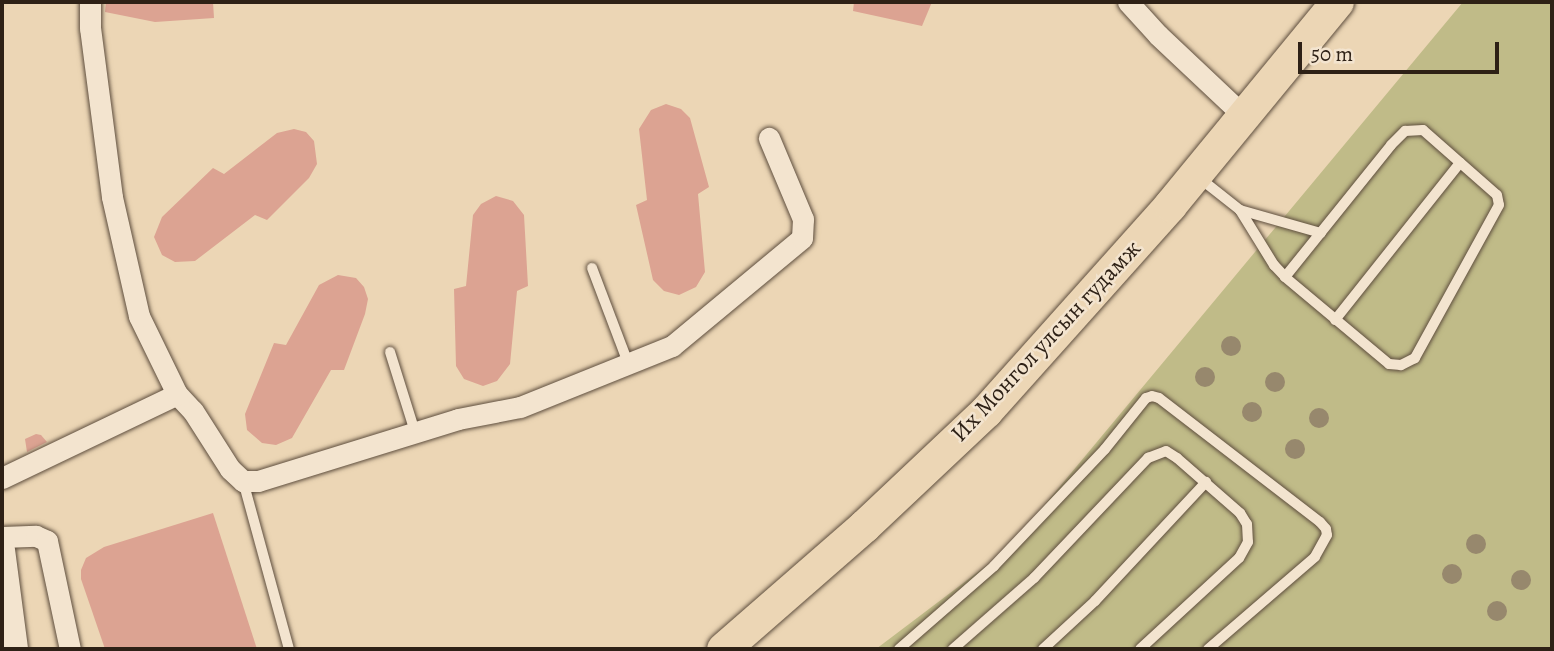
<!DOCTYPE html>
<meta charset="utf-8">
<style>
body{margin:0}
#map{position:relative;width:1554px;height:651px;overflow:hidden;background:#ecd6b5;font-family:Alegreya,serif}
div>[style]{position:absolute}
.green>*{inset:0;background:#c0bb88}
.building>*{inset:0;background:#dca392}
.roads{filter:drop-shadow(0 0 2px #5e4e3e) drop-shadow(0 0 2px #5e4e3e)}
.service>*{height:10px;margin:-5px;padding:0 5px;transform-origin:5px;border-radius:5px;background:#f3e4cf}
.minor>*{height:21px;margin:-10.5px;padding:0 10.5px;transform-origin:10.5px;border-radius:10.5px;background:#f3e4cf}
.tertiary>*{height:26px;margin:-13px;padding:0 13px;transform-origin:13px;border-radius:13px;background:#f3e4cf}
.primary>*{height:33px;margin:-16.5px;padding:0 16.5px;transform-origin:16.5px;border-radius:16.5px;background:#ecd6b5}
.trees>*{width:20px;height:20px;margin:-10px;border-radius:50%;background:#97886d}
span{translate:-50% -50%;white-space:nowrap;text-align:center;line-height:1.15;-webkit-text-stroke:5px #f3e4cf;paint-order:stroke}
.street-label{font-size:24px;color:#2e2116}
.frame{position:absolute;inset:0;border:4px solid #2e2116;pointer-events:none}
.scale{position:absolute;left:1298px;top:42px;width:201px;height:32px;box-sizing:border-box;border:4px solid #2e2116;border-top:0;padding-left:9px;font-size:21px;line-height:24px;white-space:nowrap;color:#2e2116;-webkit-text-stroke:5px #f3e4cf;paint-order:stroke}
</style>
<div id="map">
<div class="green">
<div style="clip-path:polygon(1463px 2px,1552px 2px,1552px 649px,876px 649px,1007px 550px)"></div>
</div>
<div class="building">
<div style="clip-path:polygon(106px 2px,213px 2px,214px 18px,155px 22px,105px 12px)"></div>
<div style="clip-path:polygon(854px 2px,932px 2px,922px 26px,853px 11px)"></div>
<div style="clip-path:polygon(666px 104px,681px 109px,690px 118px,709px 187px,698px 194px,705px 272px,696px 287px,679px 295px,664px 291px,653px 280px,636px 205px,647px 200px,639px 129px,651px 110px)"></div>
<div style="clip-path:polygon(294px 129px,306px 132px,314px 141px,317px 164px,309px 178px,267px 220px,255px 215px,195px 261px,175px 262px,162px 255px,154px 237px,162px 217px,213px 168px,224px 174px,277px 133px)"></div>
<div style="clip-path:polygon(496px 196px,513px 201px,524px 215px,528px 286px,517px 291px,510px 364px,497px 381px,483px 386px,464px 379px,456px 366px,454px 289px,466px 286px,473px 215px,481px 204px)"></div>
<div style="clip-path:polygon(338px 275px,356px 278px,364px 287px,368px 299px,365px 314px,344px 370px,331px 370px,292px 438px,276px 445px,262px 443px,247px 430px,245px 414px,274px 343px,286px 345px,319px 285px)"></div>
<div style="clip-path:polygon(36px 434px,41px 435px,47px 442px,27px 452px,25px 439px)"></div>
<div style="clip-path:polygon(213px 513px,257px 649px,105px 649px,81px 579px,81px 570px,86px 558px,104px 547px)"></div>
</div>
<div class="roads">
<div class="service">
<div style="left:1423px;top:130px;width:98px;rotate:41.3deg"></div>
<div style="left:1497px;top:195px;width:10px;rotate:79deg"></div>
<div style="left:1499px;top:205px;width:175px;rotate:118.8deg"></div>
<div style="left:1415px;top:358px;width:16px;rotate:153deg"></div>
<div style="left:1401px;top:365px;width:12px;rotate:-175deg"></div>
<div style="left:1389px;top:364px;width:136px;rotate:-140.1deg"></div>
<div style="left:1285px;top:277px;width:169px;rotate:-51.2deg"></div>
<div style="left:1391px;top:145px;width:20px;rotate:-45deg"></div>
<div style="left:1405px;top:131px;width:18px;rotate:-3deg"></div>
<div style="left:1197px;top:176px;width:55px;rotate:38.3deg"></div>
<div style="left:1240px;top:210px;width:84px;rotate:15.9deg"></div>
<div style="left:1240px;top:210px;width:65px;rotate:58.3deg"></div>
<div style="left:1274px;top:265px;width:16px;rotate:47deg"></div>
<div style="left:592px;top:268px;width:102px;rotate:69.2deg"></div>
<div style="left:1335px;top:320px;width:201px;rotate:-51.5deg"></div>
<div style="left:390px;top:352px;width:84px;rotate:72.6deg"></div>
<div style="left:243px;top:481px;width:174px;rotate:74.7deg"></div>
<div style="left:899px;top:649px;width:126px;rotate:-41.1deg"></div>
<div style="left:994px;top:566px;width:161px;rotate:-46.5deg"></div>
<div style="left:1105px;top:449px;width:65px;rotate:-51.2deg"></div>
<div style="left:1146px;top:398px;width:6px;rotate:-18deg"></div>
<div style="left:1152px;top:396px;width:7px;rotate:16deg"></div>
<div style="left:1159px;top:398px;width:203px;rotate:37.6deg"></div>
<div style="left:1320px;top:522px;width:9px;rotate:49deg"></div>
<div style="left:1326px;top:529px;width:6px;rotate:81deg"></div>
<div style="left:1327px;top:535px;width:25px;rotate:119deg"></div>
<div style="left:1315px;top:557px;width:141px;rotate:139.3deg"></div>
<div style="left:953px;top:649px;width:108px;rotate:-41.2deg"></div>
<div style="left:1034px;top:578px;width:166px;rotate:-46.5deg"></div>
<div style="left:1148px;top:458px;width:19px;rotate:-21deg"></div>
<div style="left:1166px;top:451px;width:13px;rotate:32deg"></div>
<div style="left:1177px;top:458px;width:84px;rotate:41.1deg"></div>
<div style="left:1240px;top:513px;width:13px;rotate:58deg"></div>
<div style="left:1247px;top:524px;width:18px;rotate:87deg"></div>
<div style="left:1248px;top:542px;width:18px;rotate:119deg"></div>
<div style="left:1239px;top:558px;width:134px;rotate:137.4deg"></div>
<div style="left:1043px;top:649px;width:71px;rotate:-42.7deg"></div>
<div style="left:1095px;top:601px;width:163px;rotate:-47deg"></div>
</div>
<div class="minor">
<div style="left:1128px;top:2px;width:45px;rotate:47.7deg"></div>
<div style="left:1158px;top:35px;width:118px;rotate:43.3deg"></div>
<div style="left:177px;top:394px;width:23px;rotate:47deg"></div>
<div style="left:193px;top:411px;width:69px;rotate:57.5deg"></div>
<div style="left:230px;top:469px;width:18px;rotate:43deg"></div>
<div style="left:243px;top:481px;width:15px"></div>
<div style="left:258px;top:481px;width:209px;rotate:-17.2deg"></div>
<div style="left:458px;top:419px;width:63px;rotate:-11deg"></div>
<div style="left:520px;top:407px;width:164px;rotate:-21.9deg"></div>
<div style="left:672px;top:346px;width:169px;rotate:-39.7deg"></div>
<div style="left:802px;top:238px;width:19px;rotate:-87deg"></div>
<div style="left:803px;top:219px;width:88px;rotate:-112.8deg"></div>
<div style="left:2px;top:478px;width:194px;rotate:-25.6deg"></div>
<div style="left:177px;top:394px;width:87px;rotate:-116deg"></div>
<div style="left:139px;top:316px;width:122px;rotate:-102.8deg"></div>
<div style="left:112px;top:197px;width:170px;rotate:-97.4deg"></div>
<div style="left:90px;top:28px;width:26px;rotate:-90deg"></div>
<div style="left:2px;top:537px;width:34px;rotate:-2deg"></div>
<div style="left:36px;top:536px;width:12px;rotate:24deg"></div>
<div style="left:47px;top:541px;width:110px;rotate:78deg"></div>
</div>
<div class="tertiary">
<div style="left:2px;top:550px;width:100px;rotate:82.5deg"></div>
</div>
<div class="primary">
<div style="left:723px;top:649px;width:187px;rotate:-41.1deg"></div>
<div style="left:864px;top:526px;width:168px;rotate:-43.3deg"></div>
<div style="left:986px;top:411px;width:276px;rotate:-48.2deg"></div>
<div style="left:1170px;top:205px;width:263px;rotate:-50.6deg"></div>
</div>
</div>
<div class="trees">
<div style="left:1231px;top:346px"></div>
<div style="left:1205px;top:377px"></div>
<div style="left:1275px;top:382px"></div>
<div style="left:1252px;top:412px"></div>
<div style="left:1319px;top:418px"></div>
<div style="left:1295px;top:449px"></div>
<div style="left:1476px;top:544px"></div>
<div style="left:1452px;top:574px"></div>
<div style="left:1521px;top:580px"></div>
<div style="left:1497px;top:611px"></div>
</div>
<div class="street-label">
<span style="left:1046px;top:341px;rotate:-47deg">Их Монгол улсын гудамж</span>
</div>
<div class="frame"></div>
<div class="scale">50 m</div>
</div>
